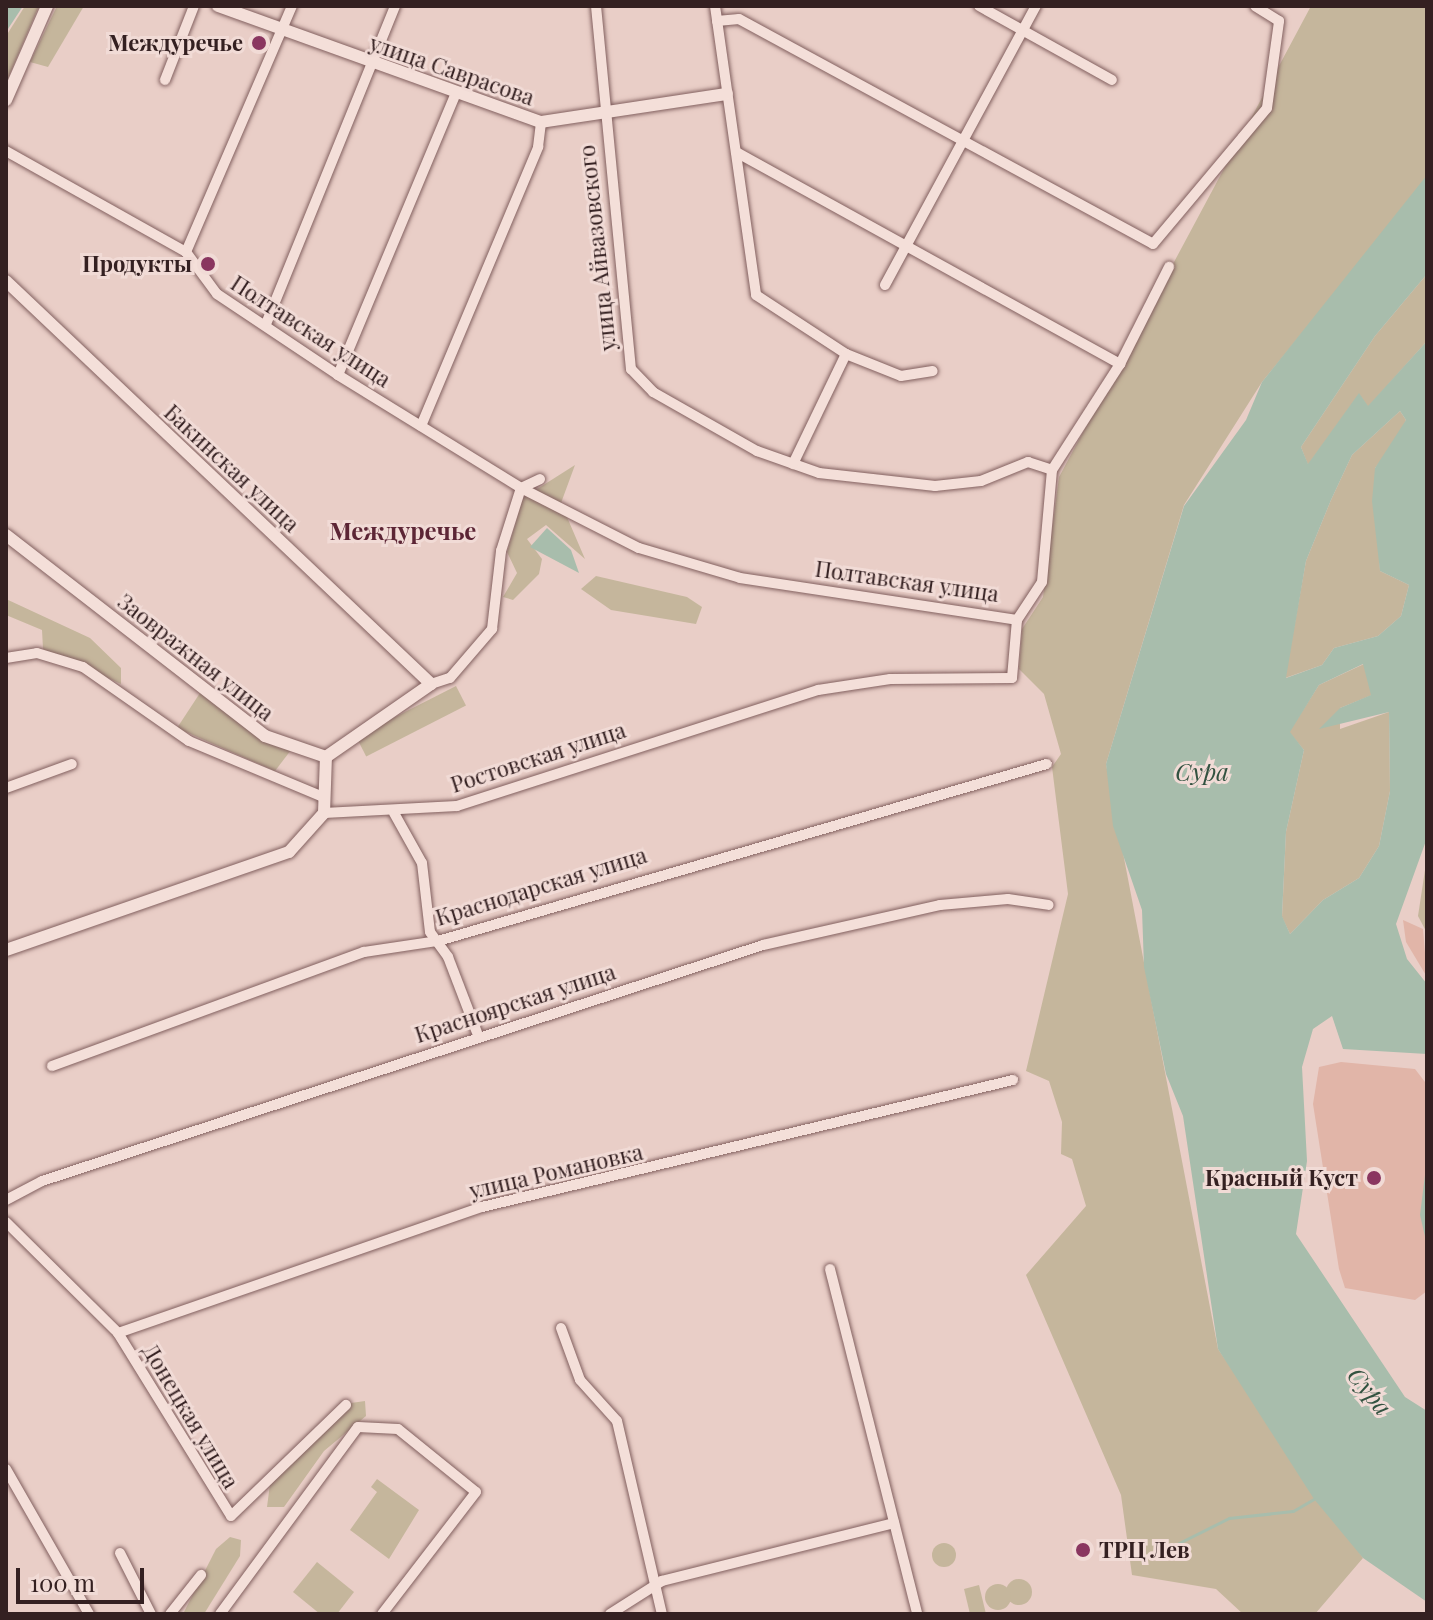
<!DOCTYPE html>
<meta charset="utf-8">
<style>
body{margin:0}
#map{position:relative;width:1433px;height:1620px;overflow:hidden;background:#e9cec7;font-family:"Playfair Display",serif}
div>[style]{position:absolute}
.green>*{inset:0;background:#c5b69c;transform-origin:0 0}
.round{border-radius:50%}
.sand>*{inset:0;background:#e1b5a8}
.water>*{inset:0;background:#a8bdac}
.stream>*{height:3px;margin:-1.5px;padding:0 1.5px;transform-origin:1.5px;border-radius:1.5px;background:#a8bdac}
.roads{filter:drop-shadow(0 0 2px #82605f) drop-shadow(0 0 2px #82605f)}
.minor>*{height:10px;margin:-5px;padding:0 5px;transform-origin:5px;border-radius:5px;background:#f4dfd9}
.tertiary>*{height:12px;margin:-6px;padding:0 6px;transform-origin:6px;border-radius:6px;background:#f4dfd9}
.dots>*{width:22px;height:22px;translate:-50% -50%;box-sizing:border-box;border:4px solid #f1dbd6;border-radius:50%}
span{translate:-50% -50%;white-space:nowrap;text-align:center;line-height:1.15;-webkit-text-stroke:6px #f1dbd6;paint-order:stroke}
.poi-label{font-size:22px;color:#342021;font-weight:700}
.right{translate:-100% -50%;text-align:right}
.left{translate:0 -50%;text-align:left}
.street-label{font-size:22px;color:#342021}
.neighbourhood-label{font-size:24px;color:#5c2535;font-weight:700}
.water-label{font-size:24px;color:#325240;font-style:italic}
.frame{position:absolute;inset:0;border:8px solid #342021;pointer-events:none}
.scale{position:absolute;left:16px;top:1568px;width:128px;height:36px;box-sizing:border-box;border:4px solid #342021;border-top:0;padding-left:10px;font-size:24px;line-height:28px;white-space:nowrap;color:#342021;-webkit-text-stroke:6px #f1dbd6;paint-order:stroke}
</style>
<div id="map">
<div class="green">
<div style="clip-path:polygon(25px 6px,39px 6px,6px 83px,6px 36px)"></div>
<div style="clip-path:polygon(57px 6px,84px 6px,48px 67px,30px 62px)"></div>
<div style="clip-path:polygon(1311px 6px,1427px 6px,1427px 179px,1262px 382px,1184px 505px,1106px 764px,1218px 1349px,1363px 1558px,1315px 1614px,1243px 1614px,1216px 1589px,1132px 1575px,1121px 1495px,1026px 1275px,1086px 1206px,1072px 1159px,1061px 1154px,1062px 1122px,1049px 1081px,1026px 1071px,1068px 894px,1052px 767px,1061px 754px,1044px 694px,1019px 669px,1022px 629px,1043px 597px,1059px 477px)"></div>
<div style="clip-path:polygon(1427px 274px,1427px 341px,1368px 407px,1359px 394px,1308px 465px,1301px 447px,1375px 336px)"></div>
<div style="clip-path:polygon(1400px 411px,1406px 420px,1397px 441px,1375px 468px,1380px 571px,1409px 585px,1401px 616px,1378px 636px,1334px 648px,1322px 665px,1285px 678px,1306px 561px,1331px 500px,1352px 455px)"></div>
<div style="clip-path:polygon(575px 465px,561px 503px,585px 559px,546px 525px,527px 539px,542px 559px,539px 574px,513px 600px,503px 597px,517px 573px,507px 552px,523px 498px)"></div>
<div style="clip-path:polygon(596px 576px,687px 597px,702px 607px,696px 624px,611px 610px,581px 589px)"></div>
<div style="clip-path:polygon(6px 599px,90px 638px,121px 668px,121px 684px,43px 649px,42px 630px,6px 615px)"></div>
<div style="clip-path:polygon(1364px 664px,1372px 695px,1340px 708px,1340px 729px,1389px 712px,1390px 791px,1379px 846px,1359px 878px,1323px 900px,1290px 934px,1282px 917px,1286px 832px,1304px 750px,1289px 732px,1319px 685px)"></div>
<div style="left:456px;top:686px;width:22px;height:112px;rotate:63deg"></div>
<div style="clip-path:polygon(200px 693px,291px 750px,275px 771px,177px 728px)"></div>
<div style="clip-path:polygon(1427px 857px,1427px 933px,1418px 916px)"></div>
<div style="clip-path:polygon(365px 1401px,366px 1416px,324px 1451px,284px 1507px,267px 1507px,270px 1484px,351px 1403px)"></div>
<div style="clip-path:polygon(377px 1479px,419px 1510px,389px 1559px,350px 1530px,377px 1492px,371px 1487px)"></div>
<div style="clip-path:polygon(230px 1537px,241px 1540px,240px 1556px,204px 1614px,183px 1614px,216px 1549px)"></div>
<div class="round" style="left:932px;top:1543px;width:24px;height:24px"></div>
<div style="clip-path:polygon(317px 1562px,354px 1592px,337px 1614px,320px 1614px,293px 1592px)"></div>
<div class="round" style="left:1006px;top:1579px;width:26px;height:26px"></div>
<div class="round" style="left:985px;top:1584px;width:26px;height:26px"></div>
<div style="clip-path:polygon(979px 1585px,986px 1614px,970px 1614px,964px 1589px)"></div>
</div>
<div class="sand">
<div style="clip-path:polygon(1403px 920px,1423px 929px,1427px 977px,1406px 942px)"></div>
<div style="clip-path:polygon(1341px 1062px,1415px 1069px,1425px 1082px,1427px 1291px,1415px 1300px,1345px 1288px,1339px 1269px,1313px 1104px,1319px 1067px)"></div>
</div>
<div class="water">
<div style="clip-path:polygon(6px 6px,23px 6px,6px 32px)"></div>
<div style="clip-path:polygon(evenodd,1427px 175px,1427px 274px,1375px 336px,1301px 447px,1308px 464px,1359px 393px,1368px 406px,1427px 341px,1427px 838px,1396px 924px,1407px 959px,1427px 984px,1427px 1054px,1343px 1049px,1332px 1016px,1313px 1029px,1302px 1067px,1307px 1161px,1296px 1234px,1405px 1397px,1427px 1411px,1427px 1602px,1363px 1558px,1314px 1499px,1218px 1349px,1183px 1116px,1166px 1074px,1144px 967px,1142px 910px,1113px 826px,1106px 764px,1184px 506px,1246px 420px,1262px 382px,1427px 175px,1400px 411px,1406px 420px,1375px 468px,1372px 501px,1380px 571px,1409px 585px,1401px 616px,1378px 636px,1334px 648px,1322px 665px,1286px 678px,1306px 561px,1331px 500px,1352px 455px,1400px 411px,1427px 175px,1363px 664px,1371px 695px,1340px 708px,1319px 729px,1389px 712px,1390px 791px,1379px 846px,1359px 878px,1323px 900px,1290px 934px,1282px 916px,1286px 832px,1304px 750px,1290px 732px,1319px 685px,1363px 664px)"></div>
<div style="clip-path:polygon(547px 528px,571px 550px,579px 573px,530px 547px)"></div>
<div style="clip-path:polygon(1427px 1159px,1427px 1245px,1420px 1215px)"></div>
</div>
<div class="stream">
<div style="left:1165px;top:1550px;width:72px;rotate:-26.6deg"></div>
<div style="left:1229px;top:1518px;width:64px;rotate:-6.2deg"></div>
<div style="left:1293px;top:1511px;width:24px;rotate:-30deg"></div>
</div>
<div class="roads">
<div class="minor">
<div style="left:596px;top:6px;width:365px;rotate:84.5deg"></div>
<div style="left:631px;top:369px;width:32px;rotate:46deg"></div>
<div style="left:653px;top:392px;width:120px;rotate:29.6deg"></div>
<div style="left:757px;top:451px;width:66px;rotate:19.5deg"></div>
<div style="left:819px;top:473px;width:117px;rotate:6.4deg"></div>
<div style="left:935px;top:486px;width:46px;rotate:-6.2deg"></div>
<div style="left:981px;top:481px;width:51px;rotate:-22deg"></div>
<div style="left:1028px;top:462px;width:25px;rotate:18deg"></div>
<div style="left:715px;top:6px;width:292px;rotate:81.9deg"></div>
<div style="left:756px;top:295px;width:108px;rotate:33.2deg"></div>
<div style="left:846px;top:354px;width:59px;rotate:21.8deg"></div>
<div style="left:901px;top:376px;width:32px;rotate:-9deg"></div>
<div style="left:979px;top:6px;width:152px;rotate:29.1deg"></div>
<div style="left:717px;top:21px;width:22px;rotate:-5deg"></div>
<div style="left:739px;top:19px;width:471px;rotate:28.5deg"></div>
<div style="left:1153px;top:244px;width:177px;rotate:-50deg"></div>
<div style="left:1267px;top:108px;width:88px;rotate:-82.1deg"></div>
<div style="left:1279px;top:21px;width:28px;rotate:-148deg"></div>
<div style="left:165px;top:80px;width:79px;rotate:-68.6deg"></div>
<div style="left:6px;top:151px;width:206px;rotate:29.3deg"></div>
<div style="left:186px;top:252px;width:52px;rotate:53.6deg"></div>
<div style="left:217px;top:294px;width:146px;rotate:33.8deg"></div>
<div style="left:338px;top:375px;width:215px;rotate:31.7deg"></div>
<div style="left:521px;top:488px;width:132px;rotate:27deg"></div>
<div style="left:639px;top:548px;width:105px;rotate:16.5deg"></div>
<div style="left:740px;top:578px;width:280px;rotate:8.6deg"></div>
<div style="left:736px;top:152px;width:439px;rotate:28.9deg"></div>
<div style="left:186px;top:252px;width:268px;rotate:-66.7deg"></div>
<div style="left:885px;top:285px;width:317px;rotate:-61.6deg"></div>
<div style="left:266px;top:324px;width:343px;rotate:-67.9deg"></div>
<div style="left:338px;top:375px;width:306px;rotate:-67.3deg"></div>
<div style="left:421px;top:426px;width:303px;rotate:-67.2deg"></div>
<div style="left:538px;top:147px;width:25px;rotate:-83deg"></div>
<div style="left:793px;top:464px;width:122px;rotate:-64.3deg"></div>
<div style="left:521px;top:488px;width:21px;rotate:-25deg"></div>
<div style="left:6px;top:658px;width:31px;rotate:-9deg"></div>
<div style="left:37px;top:653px;width:48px;rotate:16.9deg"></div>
<div style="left:83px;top:667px;width:129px;rotate:34.9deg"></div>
<div style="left:189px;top:741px;width:147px;rotate:22.7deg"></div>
<div style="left:431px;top:684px;width:20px;rotate:-18deg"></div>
<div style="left:450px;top:678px;width:65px;rotate:-49.4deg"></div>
<div style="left:492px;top:629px;width:79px;rotate:-83.4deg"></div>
<div style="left:501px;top:551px;width:66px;rotate:-72.4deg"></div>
<div style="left:6px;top:788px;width:70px;rotate:-20deg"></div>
<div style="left:324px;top:813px;width:133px;rotate:-3deg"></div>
<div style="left:457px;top:806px;width:379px;rotate:-17.8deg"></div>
<div style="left:818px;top:690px;width:73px;rotate:-8.7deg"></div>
<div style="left:890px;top:679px;width:122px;rotate:-0.5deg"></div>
<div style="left:1012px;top:678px;width:58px;rotate:-85.1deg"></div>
<div style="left:1017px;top:620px;width:45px;rotate:-56.7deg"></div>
<div style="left:1042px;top:582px;width:112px;rotate:-84.9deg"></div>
<div style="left:1052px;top:470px;width:126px;rotate:-57.3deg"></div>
<div style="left:1120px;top:364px;width:109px;rotate:-63.2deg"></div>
<div style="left:394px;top:813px;width:57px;rotate:60.8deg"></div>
<div style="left:422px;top:863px;width:69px;rotate:83.4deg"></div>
<div style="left:430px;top:932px;width:31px;rotate:54deg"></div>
<div style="left:448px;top:957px;width:84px;rotate:69deg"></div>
<div style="left:52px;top:1066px;width:332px;rotate:-20.1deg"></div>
<div style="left:364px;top:952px;width:75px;rotate:-8.5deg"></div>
<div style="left:438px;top:941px;width:634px;rotate:-16.21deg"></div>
<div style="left:6px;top:1200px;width:41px;rotate:-27.8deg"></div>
<div style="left:42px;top:1181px;width:759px;rotate:-18.12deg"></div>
<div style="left:763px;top:945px;width:181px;rotate:-12.7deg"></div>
<div style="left:940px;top:905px;width:68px;rotate:-5deg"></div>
<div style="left:1008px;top:899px;width:41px;rotate:8.3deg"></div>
<div style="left:6px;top:1222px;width:158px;rotate:44.7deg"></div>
<div style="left:118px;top:1333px;width:215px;rotate:58.3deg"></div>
<div style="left:231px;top:1516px;width:160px;rotate:-44deg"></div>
<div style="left:830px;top:1269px;width:356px;rotate:75.8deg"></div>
<div style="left:561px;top:1328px;width:55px;rotate:69.9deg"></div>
<div style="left:580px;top:1380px;width:55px;rotate:47.9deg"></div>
<div style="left:617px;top:1421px;width:198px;rotate:76.9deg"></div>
<div style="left:118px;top:1333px;width:385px;rotate:-19.1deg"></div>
<div style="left:482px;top:1207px;width:546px;rotate:-13.45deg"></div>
<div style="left:6px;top:1469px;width:167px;rotate:60.2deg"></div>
<div style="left:120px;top:1553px;width:68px;rotate:63.1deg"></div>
<div style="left:170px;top:1614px;width:50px;rotate:-51.5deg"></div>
<div style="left:220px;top:1614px;width:232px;rotate:-53.6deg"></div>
<div style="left:358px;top:1427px;width:40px;rotate:2.9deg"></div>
<div style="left:398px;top:1429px;width:100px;rotate:38.9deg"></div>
<div style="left:476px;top:1492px;width:154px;rotate:127.6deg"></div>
<div style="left:610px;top:1614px;width:62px;rotate:-32.4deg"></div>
<div style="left:662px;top:1581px;width:239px;rotate:-14deg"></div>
</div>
<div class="tertiary">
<div style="left:218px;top:6px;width:343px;rotate:19.8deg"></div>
<div style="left:541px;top:122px;width:188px;rotate:-8.6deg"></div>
<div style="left:6px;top:100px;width:103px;rotate:-66.4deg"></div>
<div style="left:6px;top:281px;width:586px;rotate:43.48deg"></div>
<div style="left:431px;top:684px;width:128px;rotate:145.2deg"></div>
<div style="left:6px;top:535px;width:328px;rotate:37.8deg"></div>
<div style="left:265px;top:736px;width:65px;rotate:19deg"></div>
<div style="left:6px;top:950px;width:299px;rotate:-19.1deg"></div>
<div style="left:289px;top:852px;width:52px;rotate:-48.1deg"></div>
<div style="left:324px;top:813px;width:56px;rotate:-88deg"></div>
</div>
</div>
<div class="dots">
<div style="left:259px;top:43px;background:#8a3660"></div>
<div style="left:208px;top:264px;background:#8a3660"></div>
<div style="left:1374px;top:1178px;background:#8a3660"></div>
<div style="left:1083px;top:1550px;background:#8a3660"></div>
</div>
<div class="poi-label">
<span class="right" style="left:243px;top:43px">Междуречье</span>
<span class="right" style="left:192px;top:264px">Продукты</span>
<span class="right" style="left:1358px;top:1178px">Красный Куст</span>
<span class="left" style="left:1099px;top:1550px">ТРЦ Лев</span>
</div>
<div class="street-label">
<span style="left:452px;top:70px;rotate:19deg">улица Саврасова</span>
<span style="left:597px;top:248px;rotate:-96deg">улица Айвазовского</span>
<span style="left:311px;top:331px;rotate:33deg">Полтавская улица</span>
<span style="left:232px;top:468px;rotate:43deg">Бакинская улица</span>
<span style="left:907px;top:581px;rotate:8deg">Полтавская улица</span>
<span style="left:196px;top:657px;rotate:38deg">Заовражная улица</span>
<span style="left:538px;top:757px;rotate:-18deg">Ростовская улица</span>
<span style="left:541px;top:886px;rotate:-17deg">Краснодарская улица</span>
<span style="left:515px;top:1003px;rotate:-18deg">Красноярская улица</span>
<span style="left:556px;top:1171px;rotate:-13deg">улица Романовка</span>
<span style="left:191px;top:1416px;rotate:59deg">Донецкая улица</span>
</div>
<div class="neighbourhood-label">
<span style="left:403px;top:531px">Междуречье</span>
</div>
<div class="water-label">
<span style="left:1202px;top:772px">Сура</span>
<span style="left:1370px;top:1391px;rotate:51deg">Сура</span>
</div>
<div class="frame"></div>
<div class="scale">100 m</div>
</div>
